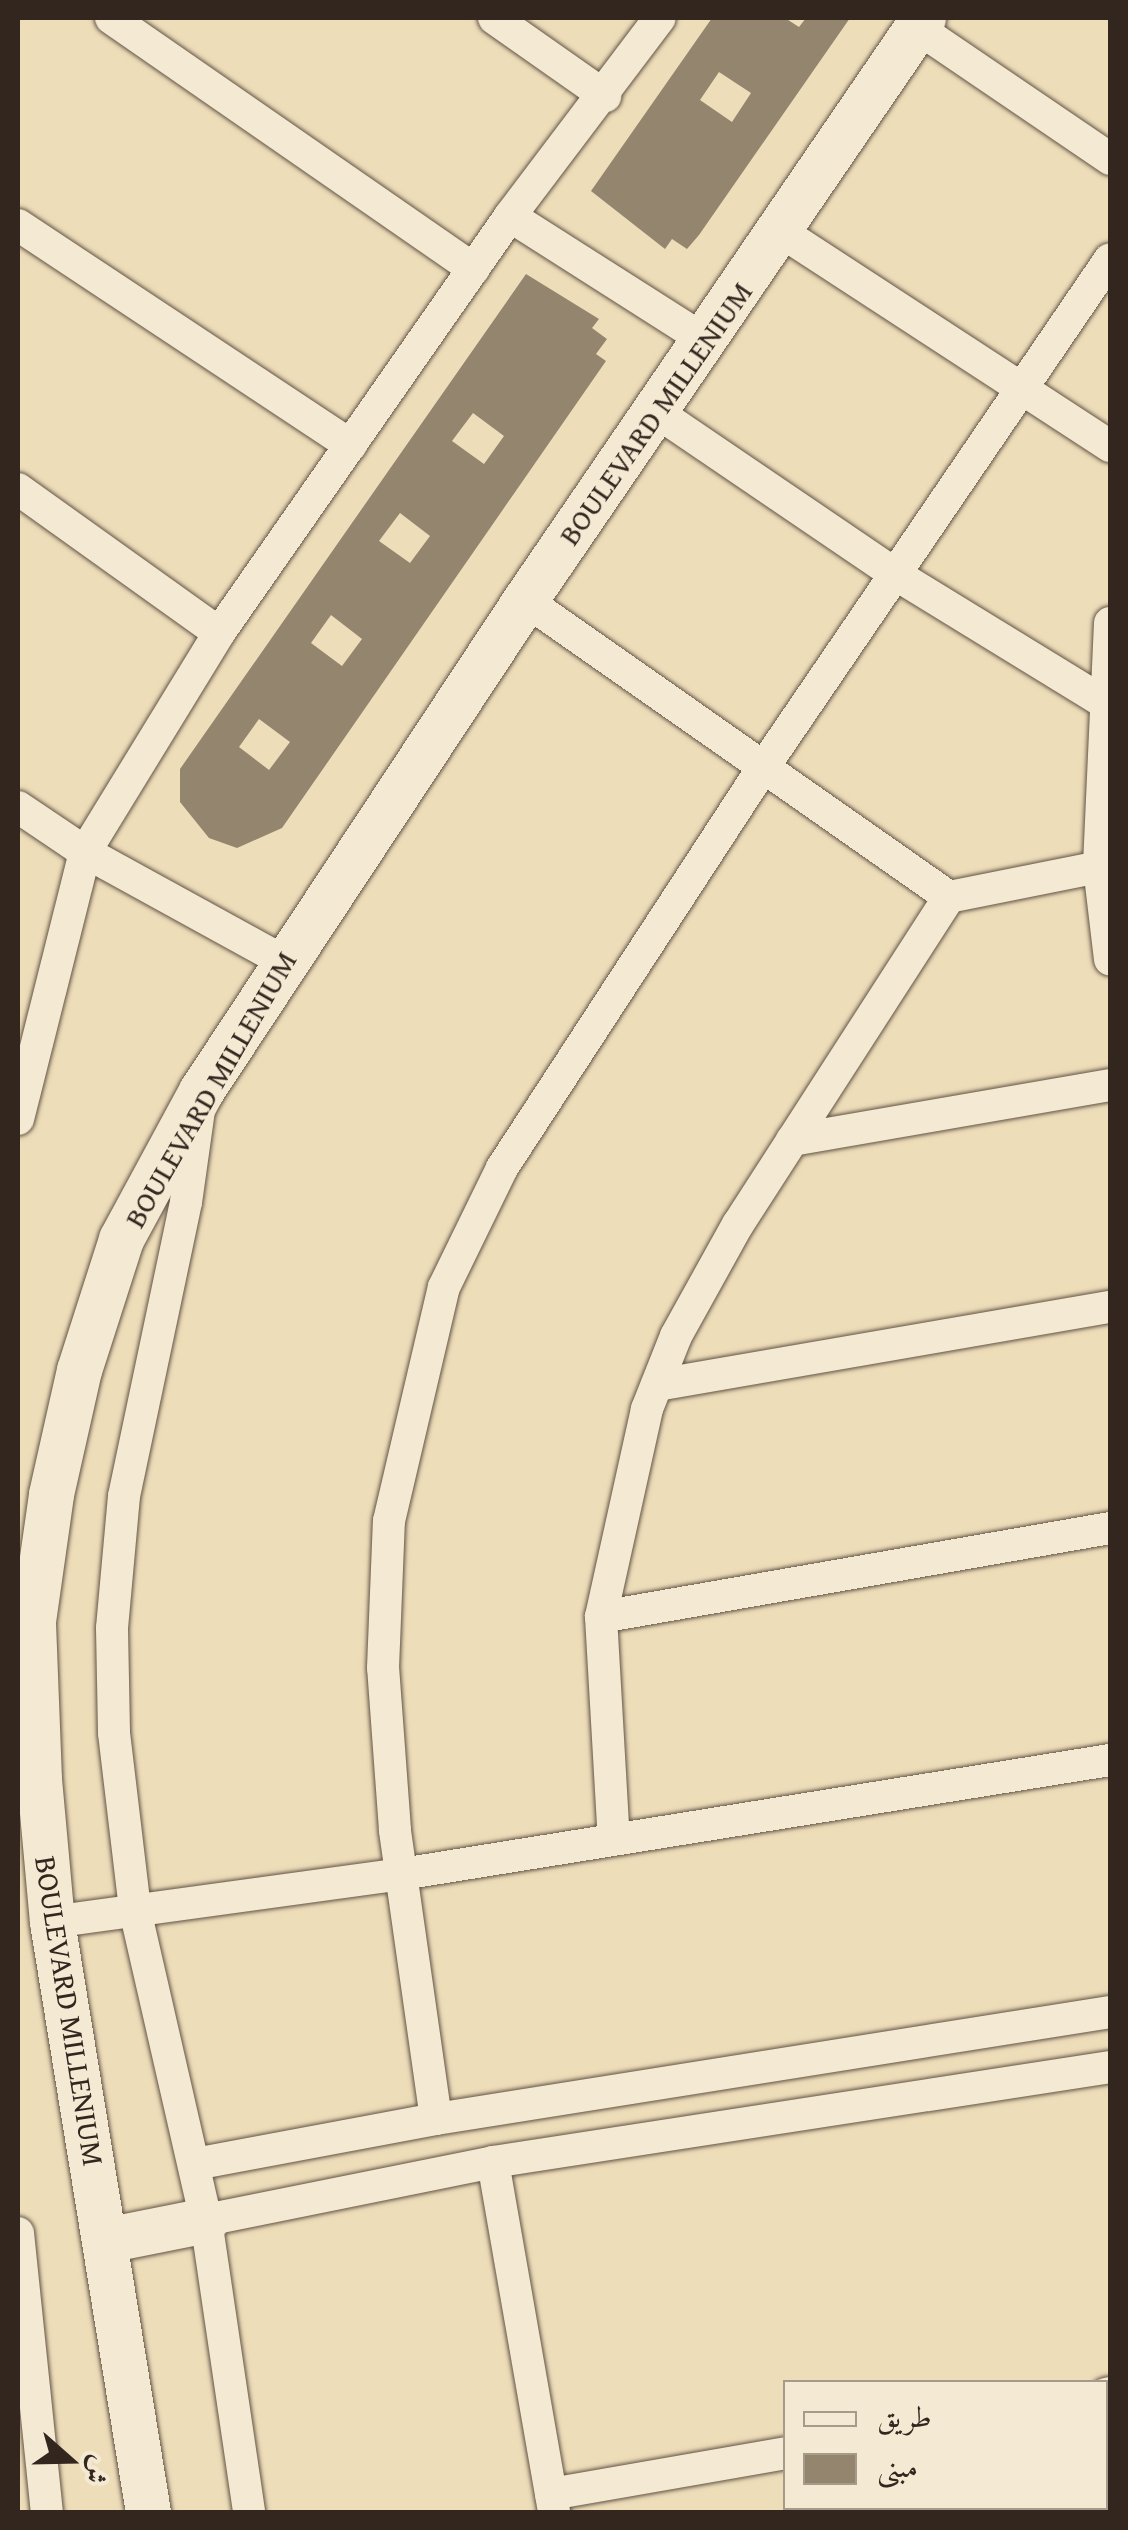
<!DOCTYPE html>
<meta charset="utf-8">
<style>
body{margin:0}
#map{position:relative;width:1128px;height:2530px;overflow:hidden;background:#eeddb9;font-family:"Gentium Book Plus",Amiri,serif}
div>[style]{position:absolute}
.building>*{inset:0;background:#94856f}
.roads{filter:drop-shadow(0 0 2px #615446) drop-shadow(0 0 2px #615446)}
.minor>*{height:32px;margin:-16px;padding:0 16px;transform-origin:16px;border-radius:16px;background:#f4e9d2}
.secondary>*{height:45px;margin:-22.5px;padding:0 22.5px;transform-origin:22.5px;border-radius:22.5px;background:#f4e9d2}
span{translate:-50% -50%;white-space:nowrap;text-align:center;line-height:1.15;-webkit-text-stroke:8px #f4e9d2;paint-order:stroke}
.street-label{font-size:30px;color:#32261f}
.frame{position:absolute;inset:0;border:20px solid #32261f;pointer-events:none}
.legend{position:absolute;left:783px;top:2380px;width:325px;height:130px;box-sizing:border-box;background:#f4e9d2;border:2px solid #a69b8a;margin:0;padding:12px 18px;list-style:none;font-size:30px;color:#32261f}
.legend li{display:flex;align-items:center;gap:20px;height:50px}
.legend b{width:50px;border:2px solid #a69b8a}
.north{position:absolute;left:20px;top:2410px;width:100px;height:100px;-webkit-text-stroke:8px #f4e9d2;paint-order:stroke;rotate:110deg;font-size:28px;font-weight:700;line-height:40px;text-align:center;color:#32261f}
.north::after{content:'';display:block;margin:auto;width:35px;height:45px;background:#32261f;clip-path:polygon(50% 0,100% 100%,50% 72%,0 100%)}
</style>
<div id="map">
<div class="building">
<div style="clip-path:polygon(evenodd,712px 18px,785px 18px,799px 27px,806px 18px,850px 18px,699px 235px,687px 249px,672px 239px,665px 249px,591px 191px,712px 18px,719px 72px,751px 93px,732px 122px,700px 100px,719px 72px)"></div>
<div style="clip-path:polygon(evenodd,526px 274px,599px 319px,592px 328px,607px 339px,596px 354px,606px 361px,282px 828px,237px 848px,209px 838px,180px 802px,180px 769px,526px 274px,473px 413px,504px 436px,484px 464px,452px 441px,473px 413px,526px 274px,400px 513px,430px 536px,410px 563px,379px 541px,400px 513px,526px 274px,331px 615px,362px 639px,342px 666px,311px 643px,331px 615px,526px 274px,259px 719px,290px 742px,269px 770px,239px 747px,259px 719px)"></div>
</div>
<div class="roads">
<div class="minor">
<div style="left:111px;top:18px;width:441px;rotate:34.7deg"></div>
<div style="left:494px;top:18px;width:136px;rotate:35.1deg"></div>
<div style="left:916px;top:27px;width:235px;rotate:34.2deg"></div>
<div style="left:510px;top:216px;width:232px;rotate:32.5deg"></div>
<div style="left:18px;top:225px;width:399px;rotate:33.5deg"></div>
<div style="left:780px;top:231px;width:394px;rotate:33.1deg"></div>
<div style="left:658px;top:413px;width:287px;rotate:34.2deg"></div>
<div style="left:895px;top:574px;width:252px;rotate:31.5deg"></div>
<div style="left:18px;top:489px;width:247px;rotate:35.6deg"></div>
<div style="left:525px;top:600px;width:518px;rotate:35.01deg"></div>
<div style="left:949px;top:897px;width:389px;rotate:122.8deg"></div>
<div style="left:738px;top:1224px;width:128px;rotate:119deg"></div>
<div style="left:676px;top:1336px;width:79px;rotate:111.7deg"></div>
<div style="left:647px;top:1409px;width:213px;rotate:102.5deg"></div>
<div style="left:601px;top:1617px;width:223px;rotate:86.7deg"></div>
<div style="left:1110px;top:623px;width:244px;rotate:92.6deg"></div>
<div style="left:1099px;top:867px;width:93px;rotate:83.2deg"></div>
<div style="left:18px;top:807px;width:81px;rotate:33.9deg"></div>
<div style="left:85px;top:852px;width:226px;rotate:28.8deg"></div>
<div style="left:949px;top:897px;width:153px;rotate:-11.3deg"></div>
<div style="left:199px;top:1110px;width:93px;rotate:98deg"></div>
<div style="left:186px;top:1202px;width:300px;rotate:101.9deg"></div>
<div style="left:124px;top:1496px;width:133px;rotate:95.2deg"></div>
<div style="left:112px;top:1628px;width:105px;rotate:88.9deg"></div>
<div style="left:114px;top:1733px;width:178px;rotate:83.2deg"></div>
<div style="left:135px;top:1910px;width:318px;rotate:77.1deg"></div>
<div style="left:206px;top:2220px;width:295px;rotate:81.6deg"></div>
<div style="left:18px;top:1119px;width:275px;rotate:-75.9deg"></div>
<div style="left:85px;top:852px;width:257px;rotate:-58.5deg"></div>
<div style="left:219px;top:633px;width:508px;rotate:-55.09deg"></div>
<div style="left:510px;top:216px;width:248px;rotate:-52.9deg"></div>
<div style="left:792px;top:1140px;width:323px;rotate:-9.8deg"></div>
<div style="left:657px;top:1385px;width:460px;rotate:-9.8deg"></div>
<div style="left:601px;top:1617px;width:517px;rotate:-9.92deg"></div>
<div style="left:52px;top:1922px;width:353px;rotate:-7.8deg"></div>
<div style="left:402px;top:1874px;width:717px;rotate:-9.15deg"></div>
<div style="left:436px;top:2119px;width:292px;rotate:-98.1deg"></div>
<div style="left:395px;top:1830px;width:162px;rotate:-94.2deg"></div>
<div style="left:383px;top:1668px;width:147px;rotate:-87.7deg"></div>
<div style="left:389px;top:1521px;width:240px;rotate:-76.8deg"></div>
<div style="left:444px;top:1287px;width:132px;rotate:-64deg"></div>
<div style="left:502px;top:1168px;width:481px;rotate:-56.9deg"></div>
<div style="left:765px;top:765px;width:612px;rotate:-55.71deg"></div>
<div style="left:493px;top:2162px;width:355px;rotate:80.1deg"></div>
<div style="left:195px;top:2164px;width:245px;rotate:-10.6deg"></div>
<div style="left:436px;top:2119px;width:682px;rotate:-9.02deg"></div>
<div style="left:206px;top:2220px;width:293px;rotate:-11.4deg"></div>
<div style="left:493px;top:2162px;width:624px;rotate:-8.75deg"></div>
<div style="left:18px;top:2233px;width:281px;rotate:84.1deg"></div>
<div style="left:1106px;top:2394px;width:4px;rotate:-14deg"></div>
<div style="left:551px;top:2494px;width:239px;rotate:-9.9deg"></div>
<div style="left:840px;top:2508px;width:4px;rotate:90deg"></div>
</div>
<div class="secondary">
<div style="left:106px;top:2240px;width:102px;rotate:-11.3deg"></div>
<div style="left:148px;top:2512px;width:598px;rotate:-99.24deg"></div>
<div style="left:52px;top:1922px;width:144px;rotate:-95.2deg"></div>
<div style="left:39px;top:1779px;width:158px;rotate:-92.2deg"></div>
<div style="left:33px;top:1621px;width:128px;rotate:-81.9deg"></div>
<div style="left:51px;top:1494px;width:127px;rotate:-77.3deg"></div>
<div style="left:79px;top:1370px;width:138px;rotate:-72.2deg"></div>
<div style="left:121px;top:1239px;width:168px;rotate:-61.6deg"></div>
<div style="left:201px;top:1091px;width:588px;rotate:-56.58deg"></div>
<div style="left:525px;top:600px;width:705px;rotate:-55.63deg"></div>
</div>
</div>
<div class="street-label">
<span style="left:655px;top:413px;rotate:-55deg">BOULEVARD MILLENIUM</span>
<span style="left:210px;top:1089px;rotate:-60deg">BOULEVARD MILLENIUM</span>
<span style="left:70px;top:2011px;rotate:81deg">BOULEVARD MILLENIUM</span>
</div>
<div class="frame"></div>
<ul class="legend">
<li><b style="height:12px;background:#f4e9d2"></b>طريق</li>
<li><b style="height:28px;background:#94856f"></b>مبنى</li>
</ul>
<div class="north">ش</div>
</div>
